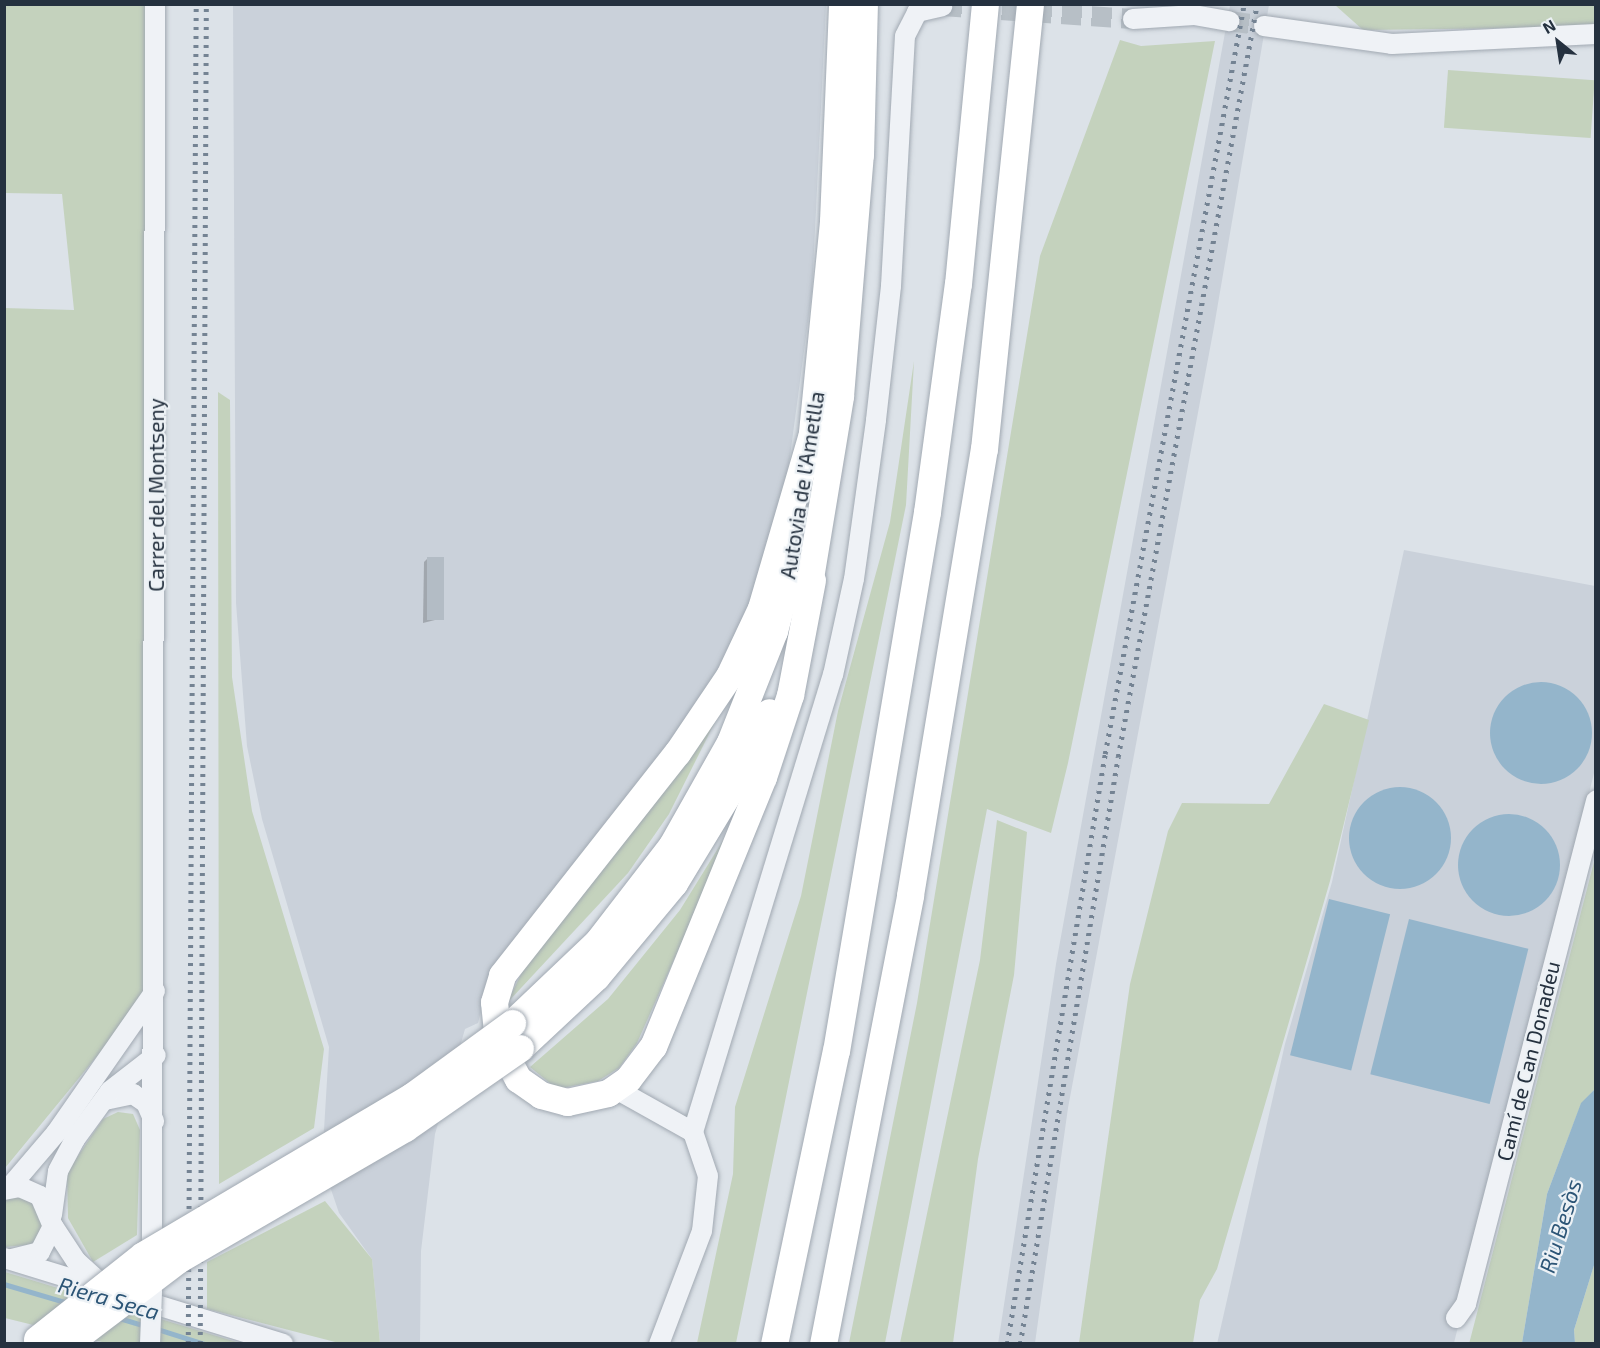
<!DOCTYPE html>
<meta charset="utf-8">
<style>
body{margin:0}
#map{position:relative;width:1600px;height:1348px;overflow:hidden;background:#dce2e8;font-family:"Exo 2",sans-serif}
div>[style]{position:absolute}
.built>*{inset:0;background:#cad1da}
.green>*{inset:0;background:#c4d2bd;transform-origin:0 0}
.water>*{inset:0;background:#94b5cb;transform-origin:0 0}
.round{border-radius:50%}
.shadow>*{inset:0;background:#0003}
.stream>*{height:4.5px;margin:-2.25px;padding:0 2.25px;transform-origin:2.25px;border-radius:2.25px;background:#94b5cb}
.building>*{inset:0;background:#b3bcc5;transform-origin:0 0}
.minor-tunnel>*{height:20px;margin-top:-10px;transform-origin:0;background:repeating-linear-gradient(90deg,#b7bfc6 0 20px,transparent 0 30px)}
.roads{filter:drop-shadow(0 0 2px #a1a9b2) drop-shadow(0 0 2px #a1a9b2)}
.minor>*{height:20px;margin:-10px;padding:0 10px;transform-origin:10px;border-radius:10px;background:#eff2f6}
.highway>*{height:27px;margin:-13.5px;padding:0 13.5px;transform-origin:13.5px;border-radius:13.5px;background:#fff}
.rail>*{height:4.5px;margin-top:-2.25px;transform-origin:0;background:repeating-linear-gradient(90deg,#748393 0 3px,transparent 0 9px)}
.bridges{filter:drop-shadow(0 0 2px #a1a9b2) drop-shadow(0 0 2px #a1a9b2)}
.minor-bridge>*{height:20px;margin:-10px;padding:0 10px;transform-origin:10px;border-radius:10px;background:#eff2f6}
.highway-bridge>*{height:27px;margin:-13.5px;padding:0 13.5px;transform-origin:13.5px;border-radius:13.5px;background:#fff}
span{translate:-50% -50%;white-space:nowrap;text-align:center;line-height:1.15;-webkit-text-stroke:4.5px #ecf1f5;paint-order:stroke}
.street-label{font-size:21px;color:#25313f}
.water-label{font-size:22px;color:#2c5576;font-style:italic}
.frame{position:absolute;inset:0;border:6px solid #25313f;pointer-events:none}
.north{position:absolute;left:1528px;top:12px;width:60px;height:60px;-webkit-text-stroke:4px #ecf1f5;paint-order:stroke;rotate:330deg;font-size:16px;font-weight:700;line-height:24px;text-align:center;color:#25313f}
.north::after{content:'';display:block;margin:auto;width:21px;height:27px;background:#25313f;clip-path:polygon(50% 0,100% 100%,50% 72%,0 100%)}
</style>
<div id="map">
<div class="built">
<div style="clip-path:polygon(233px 5px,826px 5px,812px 291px,785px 494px,765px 569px,726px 657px,684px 723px,493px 966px,478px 1023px,465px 1029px,435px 1134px,421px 1251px,420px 1343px,380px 1343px,372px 1259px,339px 1213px,322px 1163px,329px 1047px,262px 819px,247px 746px,236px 603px)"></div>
<div style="clip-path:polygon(1230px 5px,1269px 5px,1214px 327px,1068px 1108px,1035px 1343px,998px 1344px,1056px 964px)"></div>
<div style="clip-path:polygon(1404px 550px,1595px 586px,1595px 769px,1454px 1343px,1217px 1344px,1285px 1044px,1332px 882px)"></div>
</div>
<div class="green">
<div style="clip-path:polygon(5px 5px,145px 5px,151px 978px,125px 1022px,5px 1168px,4px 308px,74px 310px,62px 194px,5px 193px)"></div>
<div style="clip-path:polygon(1335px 5px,1595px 5px,1595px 27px,1363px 30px)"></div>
<div style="clip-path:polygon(1120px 40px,1141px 46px,1215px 41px,1068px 763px,1051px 833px,987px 809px,885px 1343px,849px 1343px,917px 1003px,1040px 256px)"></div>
<div style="left:1448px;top:70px;width:147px;height:58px;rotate:4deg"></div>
<div style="clip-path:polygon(914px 361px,906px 505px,736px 1343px,697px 1343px,733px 1174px,735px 1107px,801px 896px,838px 711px,890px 522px)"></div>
<div style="clip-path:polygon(218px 392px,230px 400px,232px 677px,252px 811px,324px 1049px,314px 1128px,219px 1184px)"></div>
<div style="clip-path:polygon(727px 698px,669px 814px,628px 873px,507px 1003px,525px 966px)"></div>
<div style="clip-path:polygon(1324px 704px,1369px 720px,1330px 881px,1217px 1269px,1200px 1300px,1193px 1343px,1079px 1343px,1130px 984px,1168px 831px,1182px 803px,1269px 804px)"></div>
<div style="clip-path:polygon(738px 816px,637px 1043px,619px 1068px,598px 1081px,557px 1089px,530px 1067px,608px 999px,680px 910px)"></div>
<div style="clip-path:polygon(997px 820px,1027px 832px,1014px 975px,978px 1159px,953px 1343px,900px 1343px,980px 960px)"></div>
<div style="clip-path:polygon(1595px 858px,1595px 1089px,1581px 1104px,1547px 1194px,1522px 1343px,1469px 1344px)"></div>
<div style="clip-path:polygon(118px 1112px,133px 1114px,140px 1130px,137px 1235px,93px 1262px,68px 1218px,67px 1172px,103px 1119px)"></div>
<div style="clip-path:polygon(11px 1196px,29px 1197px,46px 1219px,36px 1244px,5px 1247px,4px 1199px)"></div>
<div style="clip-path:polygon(325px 1201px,372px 1259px,380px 1343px,339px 1343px,207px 1309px,207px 1262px)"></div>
<div style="clip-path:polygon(1595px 1262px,1595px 1343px,1575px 1343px,1574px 1330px)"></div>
<div style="clip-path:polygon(5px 1272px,240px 1343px,106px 1343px,5px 1318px)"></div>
</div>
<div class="water">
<div class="round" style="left:1490px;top:682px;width:102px;height:102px"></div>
<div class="round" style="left:1349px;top:787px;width:102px;height:102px"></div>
<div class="round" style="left:1458px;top:814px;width:102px;height:102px"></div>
<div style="left:1329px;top:899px;width:63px;height:161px;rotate:14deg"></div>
<div style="left:1409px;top:919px;width:123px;height:160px;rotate:14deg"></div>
<div style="clip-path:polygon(1595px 1089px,1595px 1262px,1574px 1330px,1575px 1343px,1522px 1343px,1547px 1194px,1581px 1103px)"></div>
</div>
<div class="shadow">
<div style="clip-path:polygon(428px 558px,443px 618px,423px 623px,424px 562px)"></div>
</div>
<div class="stream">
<div style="left:4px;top:1284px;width:67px;rotate:16.5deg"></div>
<div style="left:116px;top:1317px;width:31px;rotate:17deg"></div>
<div style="left:157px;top:1329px;width:50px;rotate:17.4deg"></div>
</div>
<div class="building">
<div style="left:427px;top:557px;width:17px;height:63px"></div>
</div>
<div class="minor-tunnel">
<div style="left:942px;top:6px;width:191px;rotate:3.9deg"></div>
<div style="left:1229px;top:21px;width:35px;rotate:8deg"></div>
</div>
<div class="roads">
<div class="minor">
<div style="left:1133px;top:19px;width:61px;rotate:-3.8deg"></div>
<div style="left:1194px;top:15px;width:36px;rotate:10deg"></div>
<div style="left:1264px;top:26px;width:129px;rotate:8deg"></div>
<div style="left:1392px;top:44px;width:204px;rotate:-2.8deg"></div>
<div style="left:616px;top:1089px;width:88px;rotate:29.2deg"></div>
<div style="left:693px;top:1132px;width:46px;rotate:71.2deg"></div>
<div style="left:708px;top:1176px;width:55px;rotate:96.2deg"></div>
<div style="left:702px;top:1231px;width:121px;rotate:110.8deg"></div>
<div style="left:105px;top:1100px;width:29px;rotate:-12deg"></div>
<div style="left:133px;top:1094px;width:16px;rotate:35deg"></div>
<div style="left:146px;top:1103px;width:20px;rotate:66deg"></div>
<div style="left:693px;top:1132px;width:478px;rotate:-73deg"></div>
<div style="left:833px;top:675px;width:98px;rotate:-77.7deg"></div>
<div style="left:854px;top:579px;width:161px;rotate:-82.1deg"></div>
<div style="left:876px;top:420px;width:135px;rotate:-83.6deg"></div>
<div style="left:891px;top:286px;width:250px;rotate:-86.8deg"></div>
<div style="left:905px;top:36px;width:27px;rotate:-63deg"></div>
<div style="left:917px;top:12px;width:26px;rotate:-13deg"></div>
<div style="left:9px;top:1188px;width:72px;rotate:-49.5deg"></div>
<div style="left:56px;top:1133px;width:173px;rotate:-55.1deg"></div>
<div style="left:4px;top:1190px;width:16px;rotate:-11deg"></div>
<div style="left:20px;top:1187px;width:22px;rotate:24deg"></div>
<div style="left:40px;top:1196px;width:33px;rotate:67deg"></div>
<div style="left:53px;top:1226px;width:29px;rotate:117deg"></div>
<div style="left:40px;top:1252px;width:30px;rotate:166deg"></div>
<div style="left:52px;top:1215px;width:44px;rotate:-82.2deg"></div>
<div style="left:58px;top:1171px;width:36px;rotate:-62deg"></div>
<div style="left:75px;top:1139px;width:59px;rotate:-53.9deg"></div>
<div style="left:110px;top:1091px;width:58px;rotate:-38deg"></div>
<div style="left:53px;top:1226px;width:42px;rotate:56.7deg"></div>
<div style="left:76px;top:1261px;width:39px;rotate:42deg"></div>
<div style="left:4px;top:1258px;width:292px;rotate:17.1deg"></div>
<div style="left:152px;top:1261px;width:1257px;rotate:-89.86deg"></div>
<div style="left:1456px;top:1318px;width:17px;rotate:-54deg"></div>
<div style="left:1466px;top:1304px;width:520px;rotate:-75.51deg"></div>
</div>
<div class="highway">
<div style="left:810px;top:452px;width:232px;rotate:-84.3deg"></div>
<div style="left:833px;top:221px;width:217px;rotate:-87.6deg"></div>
<div style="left:812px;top:580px;width:117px;rotate:100.8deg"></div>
<div style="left:790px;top:695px;width:86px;rotate:108.2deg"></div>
<div style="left:763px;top:777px;width:291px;rotate:112.2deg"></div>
<div style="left:653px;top:1046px;width:41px;rotate:127.1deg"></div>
<div style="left:628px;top:1079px;width:24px;rotate:145deg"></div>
<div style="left:608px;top:1093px;width:42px;rotate:167.6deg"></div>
<div style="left:567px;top:1102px;width:27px;rotate:-165deg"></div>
<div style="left:541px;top:1095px;width:28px;rotate:-145deg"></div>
<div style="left:518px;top:1079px;width:42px;rotate:-118.4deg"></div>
<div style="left:498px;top:1042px;width:40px;rotate:-95.7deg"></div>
<div style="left:494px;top:1002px;width:28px;rotate:-73deg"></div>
<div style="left:502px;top:975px;width:283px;rotate:-51.8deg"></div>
<div style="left:677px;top:753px;width:93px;rotate:-56deg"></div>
<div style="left:729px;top:676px;width:75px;rotate:-64.8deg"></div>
<div style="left:761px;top:608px;width:181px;rotate:-73.7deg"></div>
<div style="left:807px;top:596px;width:203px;rotate:-80.6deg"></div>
<div style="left:840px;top:396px;width:242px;rotate:-85.3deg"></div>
<div style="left:860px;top:155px;width:151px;rotate:-88.5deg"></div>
<div style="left:512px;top:1023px;width:119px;rotate:-43.6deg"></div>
<div style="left:598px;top:941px;width:121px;rotate:-52.4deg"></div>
<div style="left:672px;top:845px;width:118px;rotate:-60.6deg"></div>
<div style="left:730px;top:742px;width:119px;rotate:-68.4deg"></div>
<div style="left:774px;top:631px;width:52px;rotate:-75.4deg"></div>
<div style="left:520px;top:1048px;width:104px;rotate:-43.1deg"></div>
<div style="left:596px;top:977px;width:122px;rotate:-50.3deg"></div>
<div style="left:674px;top:883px;width:122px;rotate:-58.8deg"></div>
<div style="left:737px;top:779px;width:74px;rotate:-64.5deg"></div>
<div style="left:774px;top:1344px;width:299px;rotate:-78.1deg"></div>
<div style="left:836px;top:1051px;width:547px;rotate:-80.42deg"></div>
<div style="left:927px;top:512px;width:230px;rotate:-82.3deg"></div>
<div style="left:958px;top:284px;width:281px;rotate:-84.5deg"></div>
<div style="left:823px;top:1344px;width:457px;rotate:-79deg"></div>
<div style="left:910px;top:895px;width:452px;rotate:-80.6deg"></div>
<div style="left:984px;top:449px;width:447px;rotate:-84.1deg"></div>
</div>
</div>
<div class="rail">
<div style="left:188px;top:1344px;width:1340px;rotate:-89.66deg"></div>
<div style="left:200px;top:1344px;width:1340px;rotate:-89.74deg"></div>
<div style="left:1007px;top:1344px;width:598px;rotate:-80.57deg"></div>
<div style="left:1105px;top:754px;width:763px;rotate:-79.5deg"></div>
<div style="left:1020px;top:1344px;width:595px;rotate:-80.52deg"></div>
<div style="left:1118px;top:757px;width:766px;rotate:-79.54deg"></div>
</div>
<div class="bridges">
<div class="minor-bridge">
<div style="left:150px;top:1344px;width:53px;rotate:-87.8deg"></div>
</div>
<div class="highway-bridge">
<div style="left:37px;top:1339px;width:135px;rotate:-38.4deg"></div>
<div style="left:143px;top:1255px;width:312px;rotate:-30.6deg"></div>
<div style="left:412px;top:1096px;width:124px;rotate:-36.1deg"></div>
<div style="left:67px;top:1344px;width:141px;rotate:-37.2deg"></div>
<div style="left:179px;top:1259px;width:261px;rotate:-30.1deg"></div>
<div style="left:405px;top:1128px;width:140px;rotate:-34.8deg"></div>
</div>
</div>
<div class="street-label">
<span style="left:802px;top:485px;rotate:-81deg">Autovia de l'Ametlla</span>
<span style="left:156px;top:495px;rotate:-90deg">Carrer del Montseny</span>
<span style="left:1528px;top:1061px;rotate:-76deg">Camí de Can Donadeu</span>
</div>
<div class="water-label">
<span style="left:1560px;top:1226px;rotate:-73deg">Riu Besòs</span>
<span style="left:109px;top:1298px;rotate:16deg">Riera Seca</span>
</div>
<div class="frame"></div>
<div class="north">N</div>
</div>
